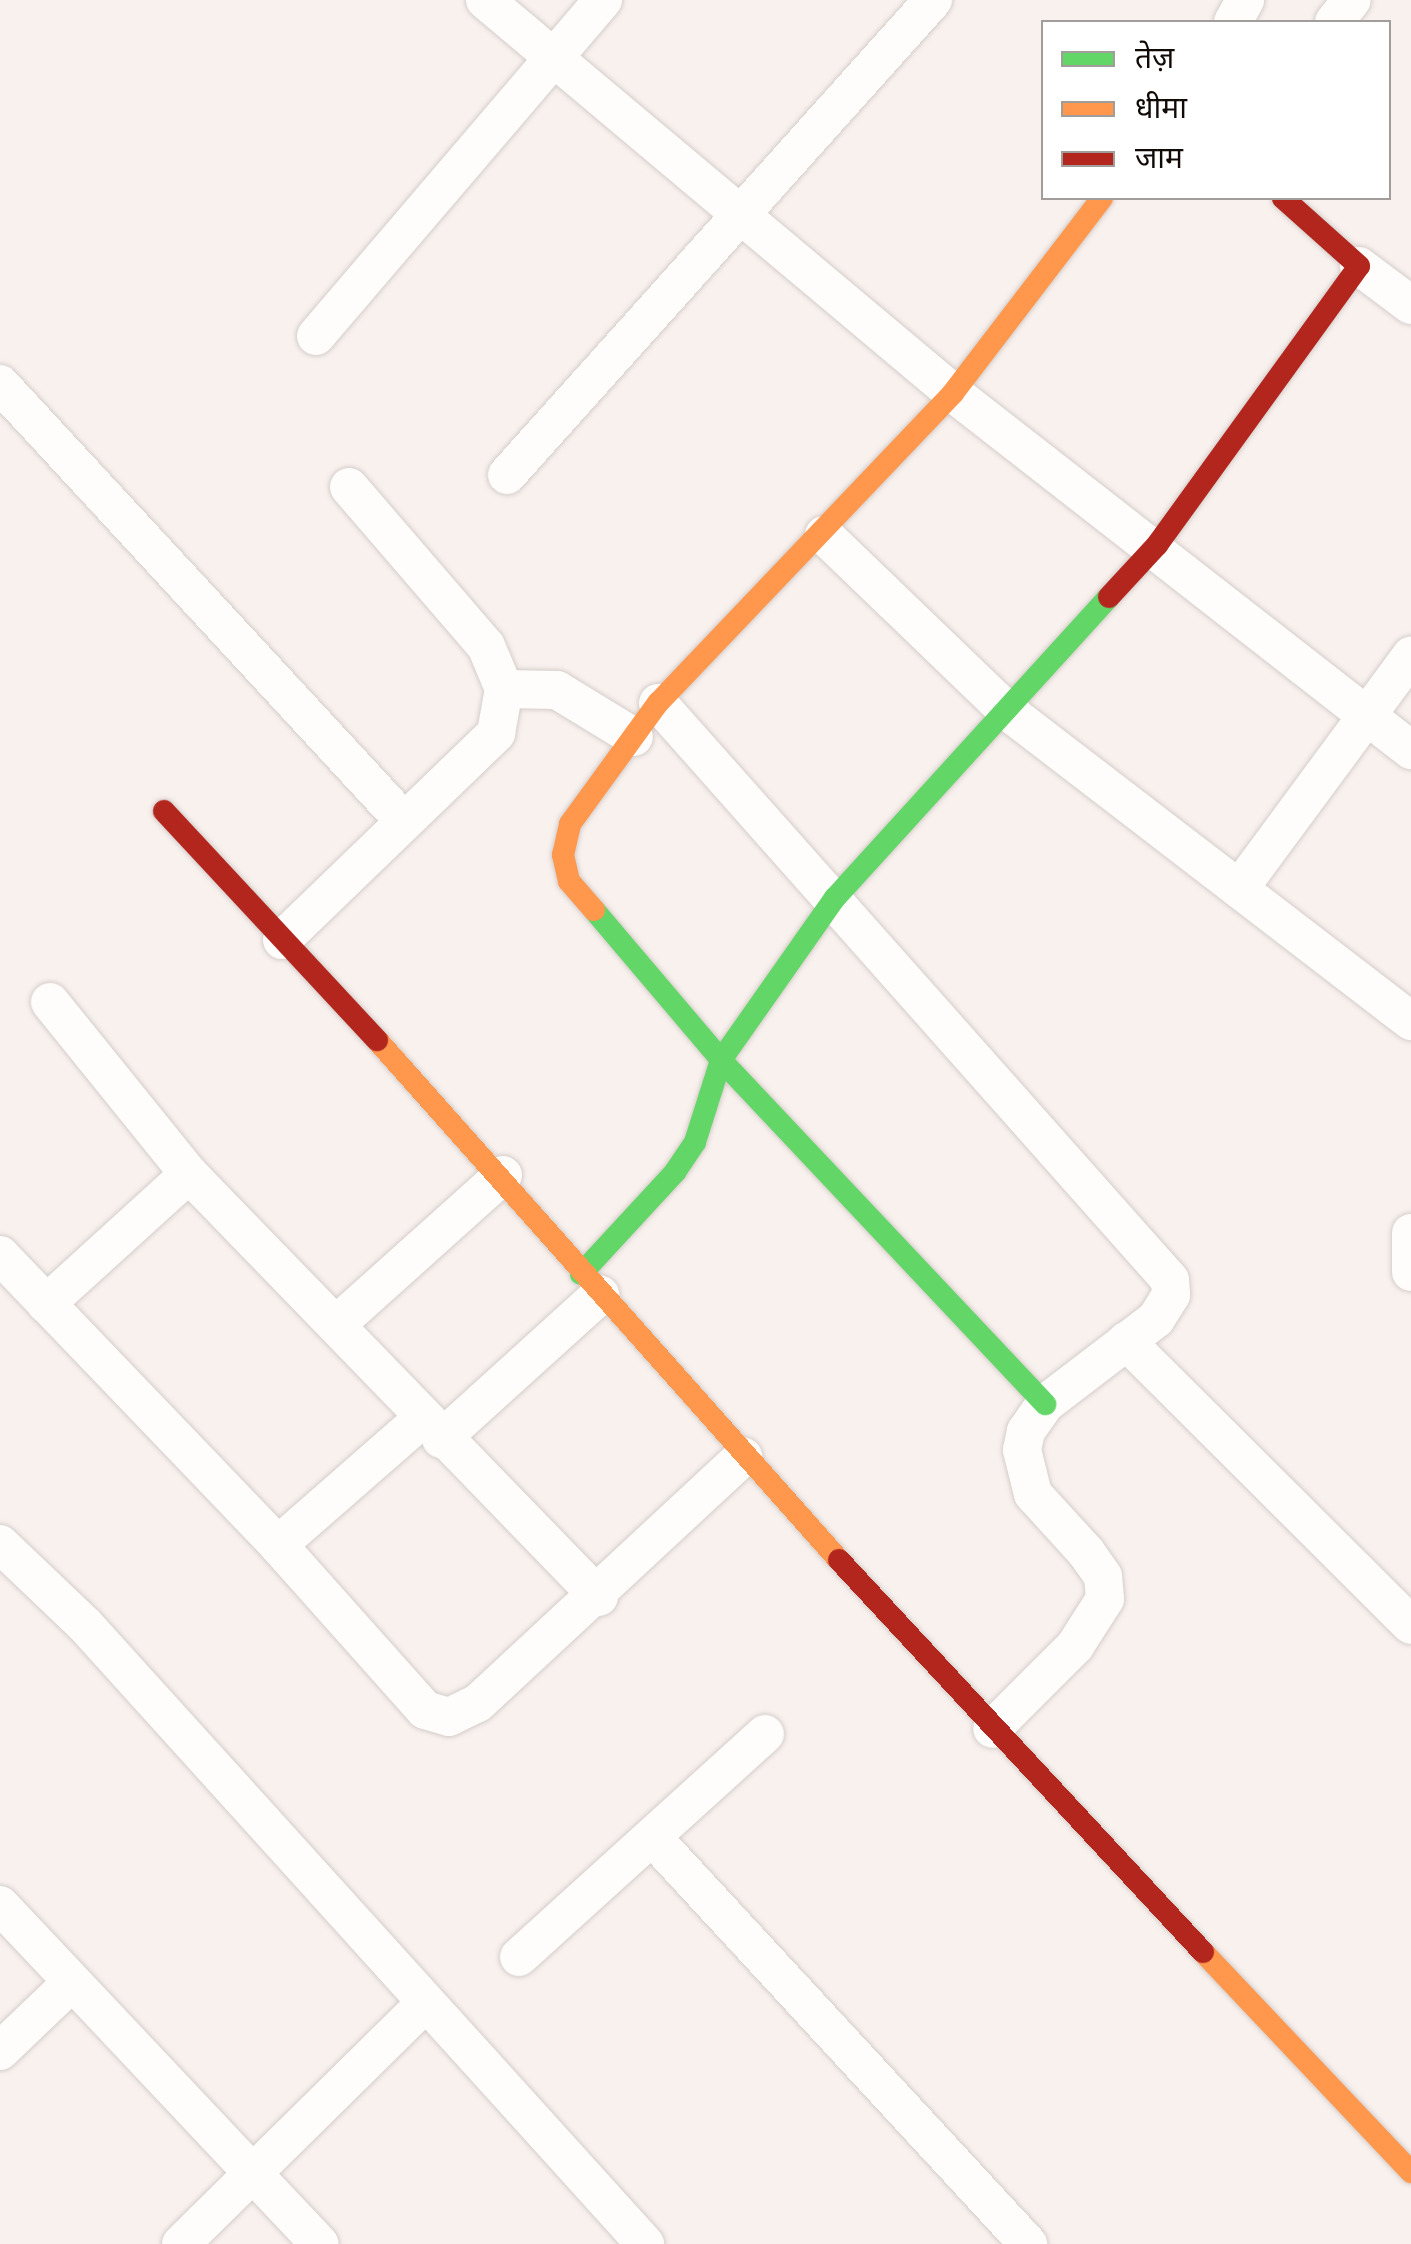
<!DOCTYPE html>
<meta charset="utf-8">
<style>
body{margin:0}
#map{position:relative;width:1411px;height:2244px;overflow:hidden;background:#f8f1ee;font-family:Merriweather,"Noto Sans Devanagari",serif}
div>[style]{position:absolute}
.roads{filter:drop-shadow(0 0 2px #d5cdc9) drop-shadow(0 0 2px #d5cdc9)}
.street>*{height:38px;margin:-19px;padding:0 19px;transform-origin:19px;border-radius:19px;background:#fefdfc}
.fast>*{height:22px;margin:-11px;padding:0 11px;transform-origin:11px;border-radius:11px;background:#63d668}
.slow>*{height:22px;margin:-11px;padding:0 11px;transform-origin:11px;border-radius:11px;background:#ff974d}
.jam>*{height:22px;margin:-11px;padding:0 11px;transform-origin:11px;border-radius:11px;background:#b3261e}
span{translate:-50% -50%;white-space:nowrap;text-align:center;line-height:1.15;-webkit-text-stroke:8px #fff;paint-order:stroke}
.legend{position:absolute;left:1041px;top:20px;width:350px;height:180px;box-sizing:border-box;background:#fff;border:2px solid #a09d9b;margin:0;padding:12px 18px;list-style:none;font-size:30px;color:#120a06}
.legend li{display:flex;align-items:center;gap:20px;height:50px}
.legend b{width:50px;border:2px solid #a09d9b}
</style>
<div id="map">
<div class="roads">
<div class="street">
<div style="left:485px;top:0;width:611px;rotate:40.02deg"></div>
<div style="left:953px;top:393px;width:581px;rotate:37.94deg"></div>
<div style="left:1233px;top:22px;width:25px;rotate:-61deg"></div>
<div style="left:1334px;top:22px;width:28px;rotate:-51deg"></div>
<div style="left:1359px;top:266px;width:65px;rotate:36.9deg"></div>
<div style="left:316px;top:336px;width:442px;rotate:-49.5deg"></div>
<div style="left:0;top:384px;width:595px;rotate:47.25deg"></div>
<div style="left:507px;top:475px;width:638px;rotate:-48.11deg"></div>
<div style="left:349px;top:487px;width:210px;rotate:49.3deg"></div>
<div style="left:486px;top:646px;width:47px;rotate:67.3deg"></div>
<div style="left:824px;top:535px;width:252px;rotate:43.9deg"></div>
<div style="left:1006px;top:710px;width:511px;rotate:37.52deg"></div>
<div style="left:658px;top:703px;width:771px;rotate:48.42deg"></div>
<div style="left:1170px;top:1280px;width:15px;rotate:86deg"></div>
<div style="left:1171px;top:1295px;width:28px;rotate:122deg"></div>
<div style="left:1156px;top:1319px;width:140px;rotate:142.6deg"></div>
<div style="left:1045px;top:1404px;width:33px;rotate:125deg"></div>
<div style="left:1026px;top:1431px;width:19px;rotate:102deg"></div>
<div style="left:1022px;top:1450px;width:45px;rotate:76deg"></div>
<div style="left:1033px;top:1494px;width:79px;rotate:47.6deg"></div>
<div style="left:1086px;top:1552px;width:29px;rotate:55deg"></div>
<div style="left:1103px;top:1576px;width:23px;rotate:85deg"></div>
<div style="left:1105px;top:1599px;width:56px;rotate:122.6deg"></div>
<div style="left:1075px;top:1646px;width:117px;rotate:135deg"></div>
<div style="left:1239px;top:889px;width:290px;rotate:-53.6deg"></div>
<div style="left:282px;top:940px;width:298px;rotate:-44deg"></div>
<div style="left:496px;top:733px;width:45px;rotate:-79.7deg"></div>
<div style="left:504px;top:689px;width:53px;rotate:1.1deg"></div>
<div style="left:557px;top:690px;width:90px;rotate:31.4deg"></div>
<div style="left:50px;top:1002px;width:221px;rotate:51.1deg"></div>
<div style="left:189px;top:1174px;width:589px;rotate:45.89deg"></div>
<div style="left:1411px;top:1233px;width:39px;rotate:90deg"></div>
<div style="left:0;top:1255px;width:402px;rotate:46.2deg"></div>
<div style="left:278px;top:1545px;width:221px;rotate:48.3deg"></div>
<div style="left:425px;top:1710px;width:25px;rotate:16deg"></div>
<div style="left:449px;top:1717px;width:32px;rotate:-26deg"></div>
<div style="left:478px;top:1703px;width:362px;rotate:-42.9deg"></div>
<div style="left:46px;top:1304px;width:193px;rotate:-42.3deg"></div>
<div style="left:337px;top:1324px;width:223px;rotate:-41.9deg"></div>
<div style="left:1126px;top:1341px;width:402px;rotate:44.9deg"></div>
<div style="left:441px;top:1439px;width:215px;rotate:-42.2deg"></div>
<div style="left:0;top:1544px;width:117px;rotate:43.6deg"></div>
<div style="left:85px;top:1625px;width:835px;rotate:47.86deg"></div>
<div style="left:278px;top:1545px;width:190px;rotate:-41.2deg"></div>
<div style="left:653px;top:1838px;width:553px;rotate:47.27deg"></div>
<div style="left:0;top:1905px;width:466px;rotate:46.7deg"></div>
<div style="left:519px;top:1957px;width:332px;rotate:-42.2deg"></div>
<div style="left:0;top:2051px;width:98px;rotate:-43.8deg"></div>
<div style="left:181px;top:2244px;width:340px;rotate:-44.6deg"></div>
</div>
<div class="fast">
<div style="left:594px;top:910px;width:197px;rotate:49.7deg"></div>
<div style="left:721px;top:1060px;width:473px;rotate:46.7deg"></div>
<div style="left:581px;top:1274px;width:139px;rotate:-47.3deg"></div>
<div style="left:675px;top:1172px;width:36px;rotate:-56deg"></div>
<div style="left:695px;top:1142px;width:86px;rotate:-72.4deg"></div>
<div style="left:721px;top:1060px;width:198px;rotate:-54.9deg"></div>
<div style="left:835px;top:898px;width:407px;rotate:-47.7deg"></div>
</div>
<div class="slow">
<div style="left:594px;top:910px;width:38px;rotate:-131deg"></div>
<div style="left:569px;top:881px;width:27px;rotate:-103deg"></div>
<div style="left:563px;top:855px;width:32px;rotate:-77deg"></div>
<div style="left:570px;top:824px;width:150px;rotate:-54deg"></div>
<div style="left:658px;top:703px;width:428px;rotate:-46.4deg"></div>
<div style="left:953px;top:393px;width:245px;rotate:-52.6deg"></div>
<div style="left:377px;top:1040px;width:696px;rotate:48.38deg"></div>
<div style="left:1203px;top:1952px;width:303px;rotate:46.6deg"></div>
</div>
<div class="jam">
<div style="left:1109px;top:597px;width:71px;rotate:-47.3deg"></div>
<div style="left:1157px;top:545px;width:344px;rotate:-54.1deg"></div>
<div style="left:1359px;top:266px;width:102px;rotate:-138.2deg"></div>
<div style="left:164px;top:811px;width:313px;rotate:47.1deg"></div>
<div style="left:839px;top:1560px;width:535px;rotate:47.12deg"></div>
</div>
</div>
<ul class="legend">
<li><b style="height:12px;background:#63d668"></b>तेज़</li>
<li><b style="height:12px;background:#ff974d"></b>धीमा</li>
<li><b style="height:12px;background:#b3261e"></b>जाम</li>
</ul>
</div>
